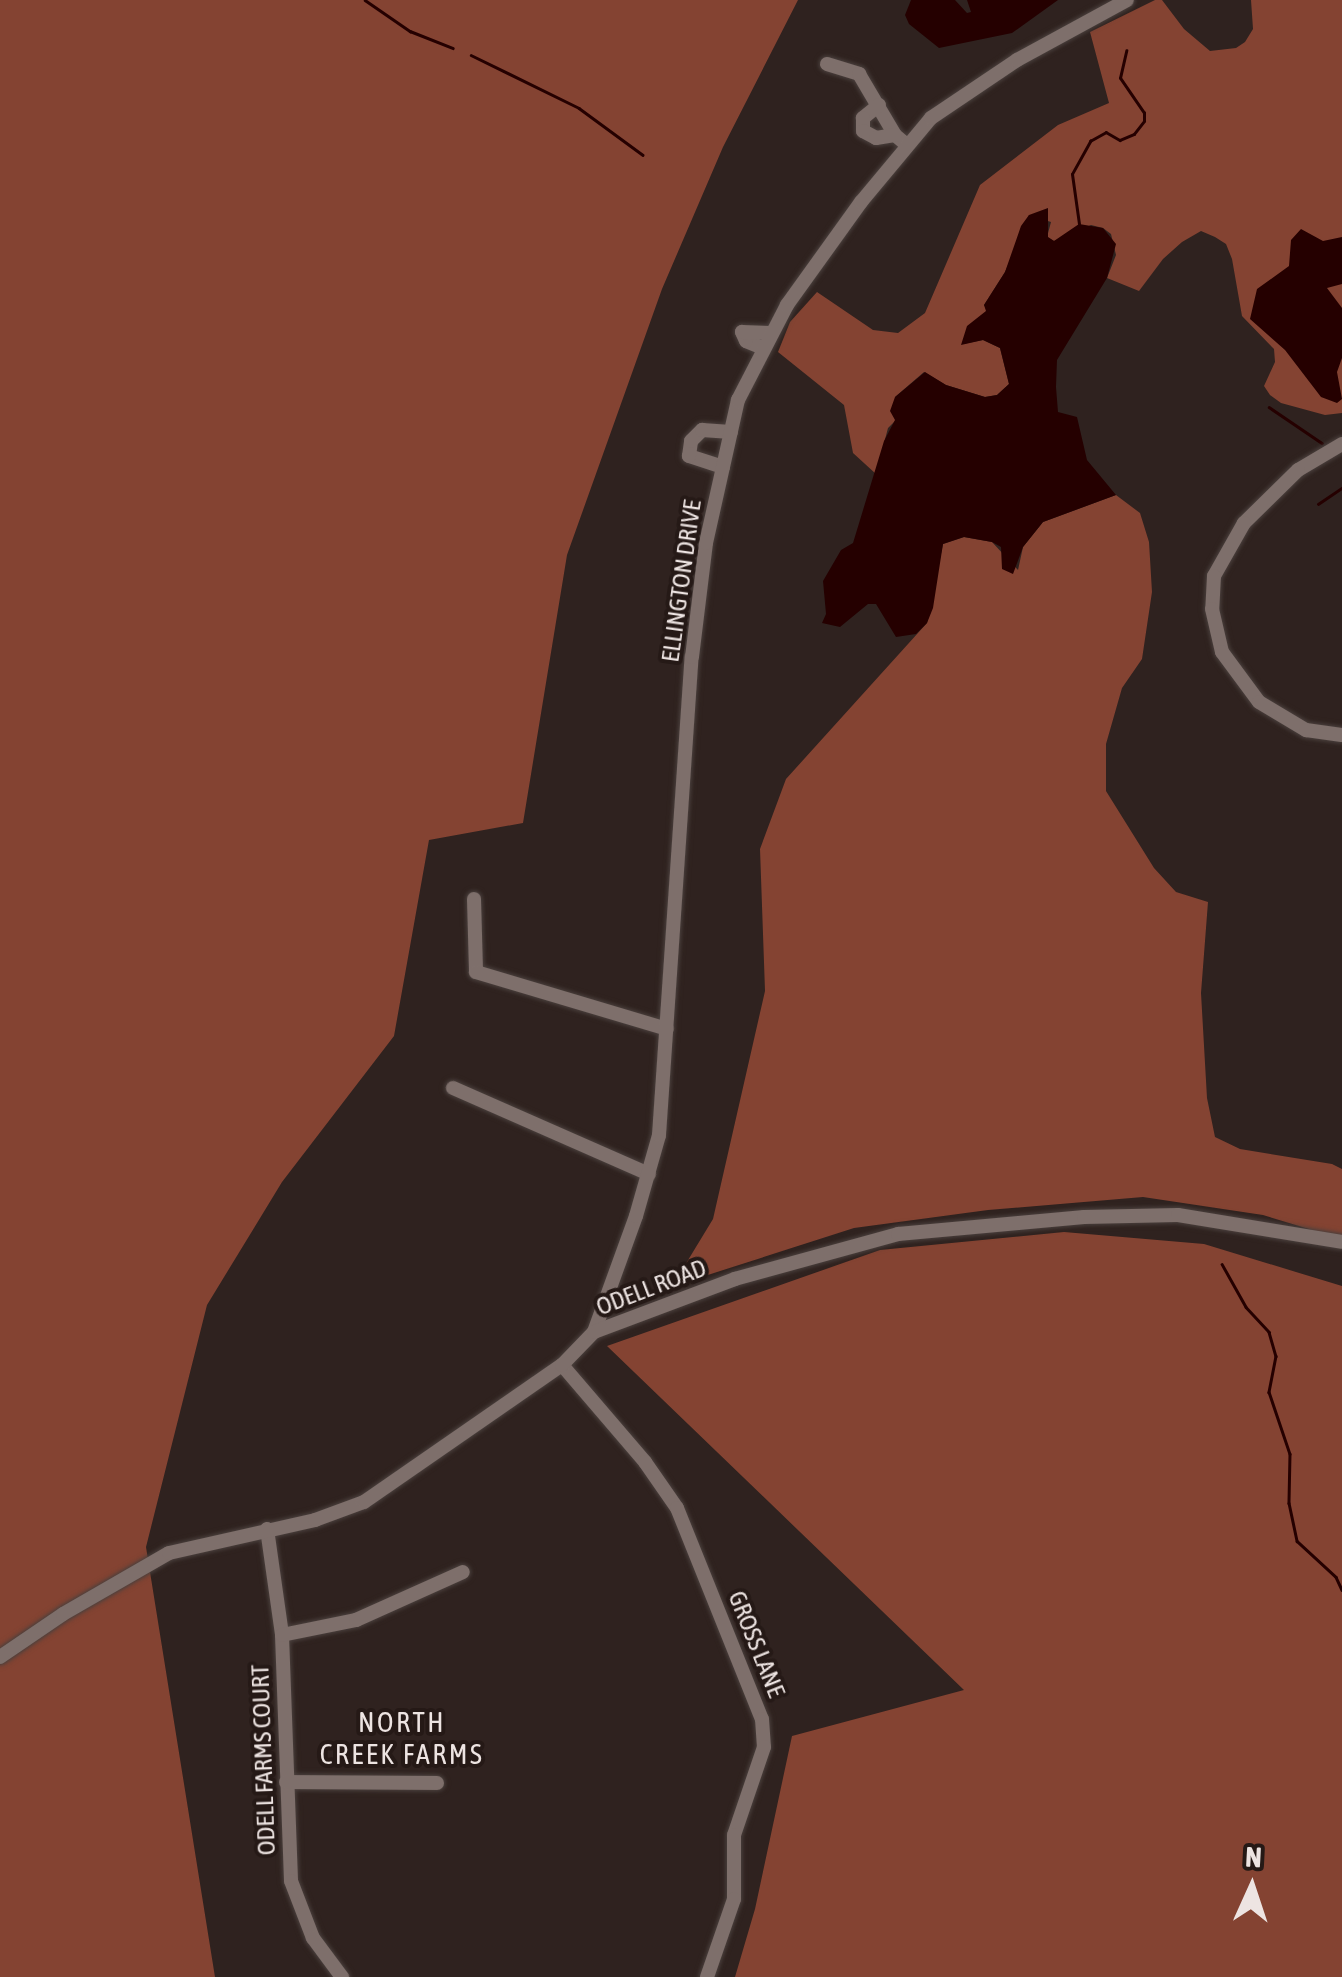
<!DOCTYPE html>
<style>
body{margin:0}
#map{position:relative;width:1342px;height:1977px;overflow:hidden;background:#2f221f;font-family:"Asap Condensed",sans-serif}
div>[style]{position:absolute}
.forest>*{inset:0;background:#844332}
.water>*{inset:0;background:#250000}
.stream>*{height:2.5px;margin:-1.25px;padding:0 1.25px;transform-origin:1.25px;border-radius:1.25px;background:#250000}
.roads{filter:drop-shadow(0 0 2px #4a403d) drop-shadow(0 0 2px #4a403d)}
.minor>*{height:14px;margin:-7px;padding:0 7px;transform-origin:7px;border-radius:7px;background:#7e6f6b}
span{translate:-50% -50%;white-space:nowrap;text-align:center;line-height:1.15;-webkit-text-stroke:8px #251916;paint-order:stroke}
.street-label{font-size:25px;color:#ede4e2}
.neighbourhood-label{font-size:28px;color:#ede4e2;letter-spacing:2.5px}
.north{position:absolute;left:1202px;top:1837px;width:100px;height:100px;-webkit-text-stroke:8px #251916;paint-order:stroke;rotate:3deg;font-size:28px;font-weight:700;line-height:40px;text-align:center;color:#ede4e2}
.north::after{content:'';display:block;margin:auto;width:35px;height:45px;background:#ede4e2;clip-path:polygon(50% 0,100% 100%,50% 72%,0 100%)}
</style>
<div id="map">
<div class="forest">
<div style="clip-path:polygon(0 0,798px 0,723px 147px,662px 289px,567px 555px,523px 823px,429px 840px,394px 1036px,282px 1182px,207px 1305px,146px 1547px,215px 1977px,0 1977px)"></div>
<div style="clip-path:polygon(1155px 0,1162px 0,1184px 29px,1210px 51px,1236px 48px,1245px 42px,1253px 29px,1251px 0,1342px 0,1342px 413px,1325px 415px,1281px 403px,1270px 395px,1264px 386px,1275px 362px,1274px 349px,1242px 316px,1232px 259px,1226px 244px,1215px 237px,1201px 231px,1182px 242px,1163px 259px,1139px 291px,1107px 278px,1116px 255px,1111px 234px,1103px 228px,1091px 225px,1054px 241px,1047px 237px,1051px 222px,1029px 215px,1005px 272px,984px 305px,987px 310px,963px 344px,983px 340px,1000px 348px,1009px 384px,997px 395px,985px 397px,946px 385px,924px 372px,895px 397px,895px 421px,888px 428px,876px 474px,853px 453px,844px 405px,778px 352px,790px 322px,817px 292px,873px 330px,898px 333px,925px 313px,980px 185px,1058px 125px,1109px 103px,1090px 32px)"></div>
<div style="clip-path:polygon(1116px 495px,1140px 513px,1149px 542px,1152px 592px,1142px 659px,1122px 688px,1106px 744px,1106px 791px,1154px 868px,1176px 892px,1208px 902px,1201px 993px,1207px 1098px,1215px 1137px,1240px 1149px,1332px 1164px,1342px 1169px,1342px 1239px,1263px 1215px,1143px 1197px,988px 1210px,854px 1228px,686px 1282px,682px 1270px,713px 1219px,765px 991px,760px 849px,786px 779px,927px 623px,943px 544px,964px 537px,992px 542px,1018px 570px,1023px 547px,1043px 522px)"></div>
<div style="clip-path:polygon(1064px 1232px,1204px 1244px,1342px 1286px,1342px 1977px,735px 1977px,755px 1909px,792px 1736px,964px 1690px,607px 1346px,880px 1250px)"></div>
</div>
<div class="water">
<div style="clip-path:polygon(911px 0,955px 0,967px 13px,971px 12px,967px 0,1058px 0,1012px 33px,939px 48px,909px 24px,905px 15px)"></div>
<div style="clip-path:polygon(1048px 208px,1048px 237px,1054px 241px,1079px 224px,1103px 228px,1116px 244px,1107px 278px,1057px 360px,1056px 387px,1058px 412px,1077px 417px,1087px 460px,1116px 495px,1043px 522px,1023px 547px,1013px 574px,1002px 569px,1001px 547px,992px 542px,964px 537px,943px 544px,933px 608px,927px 623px,916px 634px,896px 637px,876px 604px,868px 604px,840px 627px,822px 623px,826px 614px,823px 581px,841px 550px,853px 543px,884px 441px,895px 420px,890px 411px,895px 397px,925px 372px,946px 385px,985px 397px,997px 395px,1009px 384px,1000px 348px,983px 340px,961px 345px,967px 326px,986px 311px,984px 305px,1005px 272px,1021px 226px,1029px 215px)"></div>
<div style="clip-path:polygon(1301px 229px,1323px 241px,1342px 237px,1342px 284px,1327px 288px,1342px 308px,1342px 358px,1337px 372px,1342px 399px,1337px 403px,1321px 397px,1285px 350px,1250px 319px,1257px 289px,1289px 266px,1291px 240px)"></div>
</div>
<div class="stream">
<div style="left:365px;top:0;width:55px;rotate:34.6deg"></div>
<div style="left:410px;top:31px;width:46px;rotate:21.6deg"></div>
<div style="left:471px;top:55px;width:120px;rotate:26.1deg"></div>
<div style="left:579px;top:108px;width:79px;rotate:36.3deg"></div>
<div style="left:1079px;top:224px;width:50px;rotate:-98deg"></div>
<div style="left:1072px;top:174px;width:38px;rotate:-61deg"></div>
<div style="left:1090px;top:141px;width:18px;rotate:-29deg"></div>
<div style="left:1106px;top:132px;width:16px;rotate:30deg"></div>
<div style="left:1120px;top:140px;width:15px;rotate:-23deg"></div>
<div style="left:1134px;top:134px;width:16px;rotate:-52deg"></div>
<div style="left:1144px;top:121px;width:8px;rotate:-90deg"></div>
<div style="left:1144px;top:113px;width:42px;rotate:-124.4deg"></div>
<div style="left:1120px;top:78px;width:28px;rotate:-77deg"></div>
<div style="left:1269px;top:407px;width:64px;rotate:34.2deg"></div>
<div style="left:1318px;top:504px;width:29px;rotate:-34deg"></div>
<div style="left:1222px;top:1264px;width:49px;rotate:60.8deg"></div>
<div style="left:1246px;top:1307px;width:34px;rotate:47deg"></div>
<div style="left:1269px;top:1332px;width:25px;rotate:74deg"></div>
<div style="left:1276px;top:1356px;width:37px;rotate:101deg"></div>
<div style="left:1269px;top:1392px;width:65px;rotate:71.3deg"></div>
<div style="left:1290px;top:1454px;width:49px;rotate:91.2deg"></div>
<div style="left:1289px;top:1503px;width:39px;rotate:78deg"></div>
<div style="left:1297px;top:1541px;width:53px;rotate:42.7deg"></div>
<div style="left:1336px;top:1577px;width:14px;rotate:65deg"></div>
</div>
<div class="roads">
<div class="minor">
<div style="left:827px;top:64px;width:34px;rotate:17deg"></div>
<div style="left:859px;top:74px;width:71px;rotate:59.5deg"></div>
<div style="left:895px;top:135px;width:16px;rotate:40deg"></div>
<div style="left:879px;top:105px;width:21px;rotate:141deg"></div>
<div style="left:863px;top:118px;width:13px;rotate:90deg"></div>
<div style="left:863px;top:131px;width:15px;rotate:28deg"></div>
<div style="left:876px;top:138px;width:19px;rotate:-9deg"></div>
<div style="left:763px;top:348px;width:18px;rotate:-158deg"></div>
<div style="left:746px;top:341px;width:10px;rotate:-114deg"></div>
<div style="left:742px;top:332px;width:28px;rotate:2deg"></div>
<div style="left:1342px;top:444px;width:51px;rotate:149.4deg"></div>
<div style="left:1298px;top:470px;width:76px;rotate:135.5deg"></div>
<div style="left:1244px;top:523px;width:61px;rotate:119.5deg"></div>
<div style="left:1214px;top:576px;width:33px;rotate:93deg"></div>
<div style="left:1212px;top:609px;width:44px;rotate:76.9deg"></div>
<div style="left:1222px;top:652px;width:62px;rotate:53.5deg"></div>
<div style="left:1259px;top:702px;width:55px;rotate:30.8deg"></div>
<div style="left:1306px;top:730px;width:36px;rotate:8deg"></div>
<div style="left:723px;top:467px;width:36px;rotate:-162deg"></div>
<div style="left:689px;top:456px;width:15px;rotate:-82deg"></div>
<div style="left:691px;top:441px;width:16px;rotate:-45deg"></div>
<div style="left:702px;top:430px;width:29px;rotate:4deg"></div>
<div style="left:474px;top:899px;width:73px;rotate:88.4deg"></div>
<div style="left:476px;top:972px;width:199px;rotate:16.6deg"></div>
<div style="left:453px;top:1088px;width:214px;rotate:23.7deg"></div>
<div style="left:594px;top:1332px;width:123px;rotate:-70.1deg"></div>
<div style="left:636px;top:1216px;width:84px;rotate:-74.1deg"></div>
<div style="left:659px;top:1135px;width:479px;rotate:-86.1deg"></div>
<div style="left:692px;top:657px;width:115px;rotate:-83deg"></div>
<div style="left:706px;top:543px;width:147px;rotate:-77.4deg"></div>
<div style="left:738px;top:400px;width:107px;rotate:-62.7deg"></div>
<div style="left:787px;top:305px;width:127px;rotate:-54.3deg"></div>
<div style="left:861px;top:202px;width:109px;rotate:-50.2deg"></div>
<div style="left:931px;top:118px;width:104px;rotate:-34deg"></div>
<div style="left:1017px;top:60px;width:125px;rotate:-28.6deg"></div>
<div style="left:562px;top:1365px;width:128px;rotate:49.4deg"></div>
<div style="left:645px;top:1462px;width:56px;rotate:55.2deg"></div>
<div style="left:677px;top:1508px;width:227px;rotate:68.1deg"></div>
<div style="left:762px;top:1719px;width:28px;rotate:86deg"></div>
<div style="left:764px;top:1747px;width:93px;rotate:108.8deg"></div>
<div style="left:734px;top:1835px;width:64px;rotate:90deg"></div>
<div style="left:734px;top:1899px;width:83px;rotate:109.1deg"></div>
<div style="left:267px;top:1529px;width:107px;rotate:81.9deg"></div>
<div style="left:282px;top:1635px;width:246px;rotate:87.9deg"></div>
<div style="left:291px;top:1881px;width:61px;rotate:68.9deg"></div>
<div style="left:313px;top:1938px;width:49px;rotate:53.4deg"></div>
<div style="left:282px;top:1635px;width:76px;rotate:-11.5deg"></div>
<div style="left:356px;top:1620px;width:117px;rotate:-24.2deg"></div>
<div style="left:0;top:1657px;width:76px;rotate:-34.3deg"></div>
<div style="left:63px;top:1614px;width:122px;rotate:-29.9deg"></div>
<div style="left:169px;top:1553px;width:150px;rotate:-12.7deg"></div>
<div style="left:315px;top:1520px;width:52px;rotate:-20.2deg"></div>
<div style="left:364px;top:1502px;width:241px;rotate:-34.7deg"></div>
<div style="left:562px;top:1365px;width:46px;rotate:-45.9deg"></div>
<div style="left:594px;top:1332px;width:151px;rotate:-20.6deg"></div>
<div style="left:735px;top:1279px;width:169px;rotate:-15.4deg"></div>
<div style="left:898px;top:1234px;width:187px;rotate:-5.2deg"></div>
<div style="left:1084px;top:1217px;width:94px;rotate:-1.2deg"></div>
<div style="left:1178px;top:1215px;width:166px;rotate:9.3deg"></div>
<div style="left:286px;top:1782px;width:151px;rotate:0.4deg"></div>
</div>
</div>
<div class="street-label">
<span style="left:681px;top:581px;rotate:-82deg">ELLINGTON DRIVE</span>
<span style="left:651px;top:1287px;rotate:-21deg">ODELL ROAD</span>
<span style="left:757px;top:1644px;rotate:68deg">GROSS LANE</span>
<span style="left:263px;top:1760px;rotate:-92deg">ODELL FARMS COURT</span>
</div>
<div class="neighbourhood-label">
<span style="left:402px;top:1738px">NORTH<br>CREEK FARMS</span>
</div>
<div class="north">N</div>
</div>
